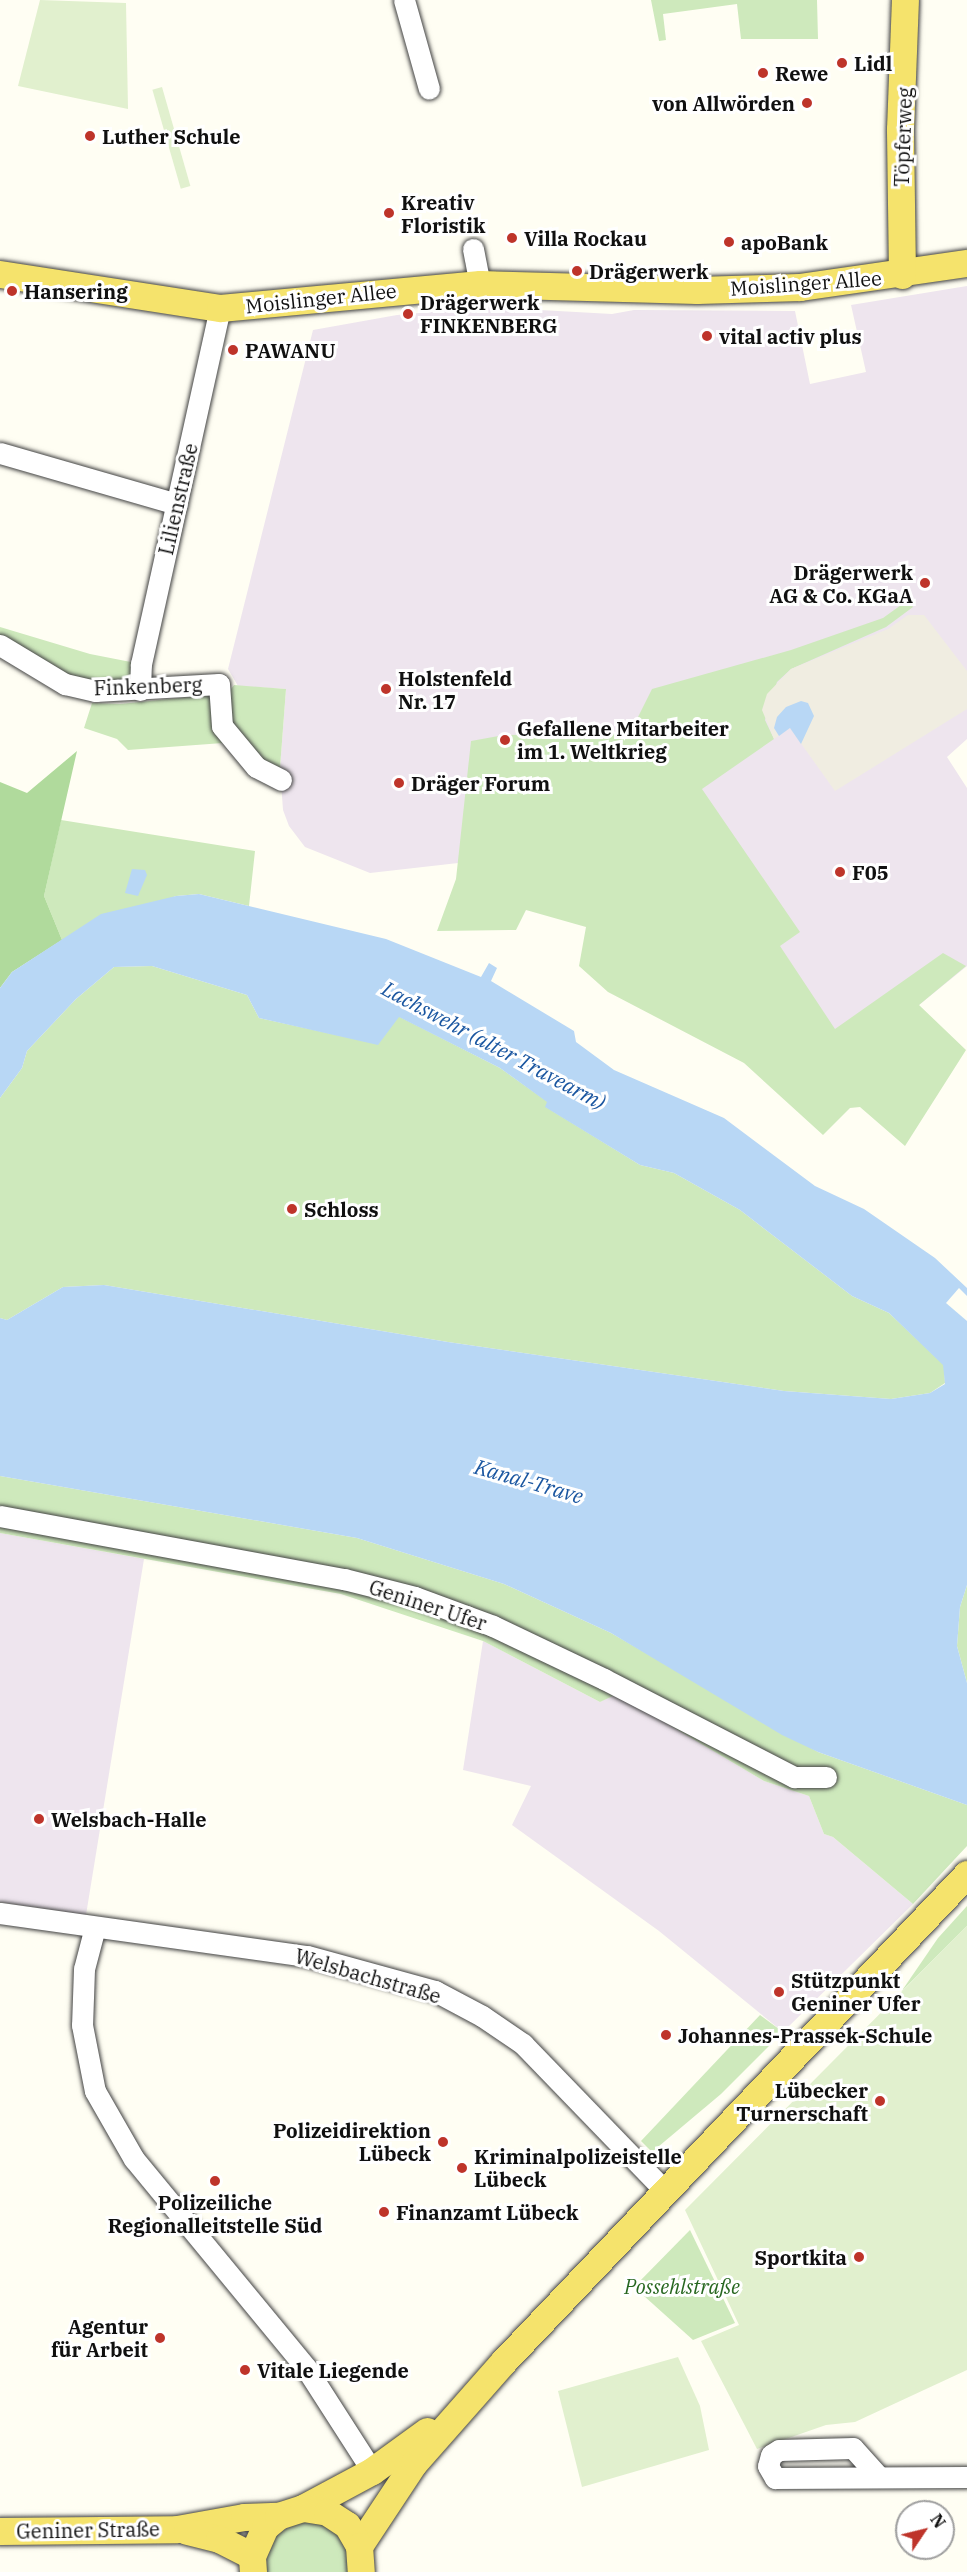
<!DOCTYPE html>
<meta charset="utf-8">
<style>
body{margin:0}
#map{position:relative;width:967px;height:2572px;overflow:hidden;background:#fffef3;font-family:"IBM Plex Serif",serif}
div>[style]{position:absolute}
.industrial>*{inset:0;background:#eee5ee}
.green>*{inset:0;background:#cee9bc}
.forest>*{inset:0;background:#b0da9c}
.pitch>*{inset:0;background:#e1f0ce;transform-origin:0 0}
.plaza>*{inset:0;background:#f0ede1}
.water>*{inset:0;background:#b8d7f5}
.pier>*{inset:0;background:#fffef3}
.roads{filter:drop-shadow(0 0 2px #434343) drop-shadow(0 0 2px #434343)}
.minor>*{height:21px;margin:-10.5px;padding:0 10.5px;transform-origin:10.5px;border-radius:10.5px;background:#fff}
.major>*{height:27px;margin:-13.5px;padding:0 13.5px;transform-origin:13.5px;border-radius:13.5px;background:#f5e36c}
.dots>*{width:16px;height:16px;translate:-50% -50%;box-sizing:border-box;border:3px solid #fff;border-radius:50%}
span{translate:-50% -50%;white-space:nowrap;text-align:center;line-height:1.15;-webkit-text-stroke:6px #fff;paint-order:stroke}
.poi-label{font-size:20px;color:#101010;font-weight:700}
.left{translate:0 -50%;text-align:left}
.right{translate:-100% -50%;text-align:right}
.street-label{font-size:20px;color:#101010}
.park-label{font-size:20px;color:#276720;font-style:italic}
.water-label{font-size:21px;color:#1a56a0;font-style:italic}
.north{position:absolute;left:895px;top:2500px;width:60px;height:60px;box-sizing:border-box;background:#fff;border:2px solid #9f9f9f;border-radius:50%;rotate:55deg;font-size:16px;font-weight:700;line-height:24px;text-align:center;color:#101010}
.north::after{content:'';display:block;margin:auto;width:21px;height:27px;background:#be342a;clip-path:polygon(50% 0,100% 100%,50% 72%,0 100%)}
</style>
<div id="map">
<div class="industrial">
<div style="clip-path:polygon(967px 286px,967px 739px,947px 757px,967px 788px,967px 966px,919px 1005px,859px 1078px,829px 1047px,467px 862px,370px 873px,305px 847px,289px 826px,283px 810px,280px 768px,286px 689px,238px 686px,228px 669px,313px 330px,397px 315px,486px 307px,612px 314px,634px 310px,795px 311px,810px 384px,866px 372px,851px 305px)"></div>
<div style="clip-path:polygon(0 1533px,144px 1559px,86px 1915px,0 1902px)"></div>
<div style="clip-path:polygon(483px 1641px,600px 1702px,616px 1693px,764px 1781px,809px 1796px,824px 1834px,833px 1837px,913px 1904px,783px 2032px,659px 1931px,512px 1825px,531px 1786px,463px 1770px)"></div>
</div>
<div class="green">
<div style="clip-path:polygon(651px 0,817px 0,818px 39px,741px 39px,737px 4px,663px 14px,666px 40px,659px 41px)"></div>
<div style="clip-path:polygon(908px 600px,913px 607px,886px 627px,791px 669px,777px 682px,765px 720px,774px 739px,702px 789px,800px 932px,780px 946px,835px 1029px,943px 953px,966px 966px,919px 1005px,966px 1050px,905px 1146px,860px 1107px,850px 1108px,823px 1135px,744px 1063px,608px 992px,579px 966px,586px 927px,526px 910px,516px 930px,437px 931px,456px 879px,471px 741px,504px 735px,630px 733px,652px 689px,791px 650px,883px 618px)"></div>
<div style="clip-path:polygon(0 627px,90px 654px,141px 664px,140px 684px,95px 691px,0 645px)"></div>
<div style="clip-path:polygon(234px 685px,286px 689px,280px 768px,265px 764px,230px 727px,228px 693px)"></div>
<div style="clip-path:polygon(209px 695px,223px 743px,128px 750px,117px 739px,84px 728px,92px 703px,120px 704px)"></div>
<div style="clip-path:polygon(61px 820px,255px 851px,249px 906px,199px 894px,176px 896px,62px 940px,44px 896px)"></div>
<div style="clip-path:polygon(152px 966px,247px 995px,259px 1018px,378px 1044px,398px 1016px,500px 1068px,548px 1102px,546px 1107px,640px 1165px,674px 1173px,740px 1210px,852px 1296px,889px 1313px,944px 1365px,945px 1383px,930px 1393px,891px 1399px,784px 1391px,448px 1342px,104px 1285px,63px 1287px,7px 1320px,0 1318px,0 1098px,22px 1068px,27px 1051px,76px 999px,114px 967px)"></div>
<div style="clip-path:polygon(0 1476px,357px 1538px,504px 1584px,611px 1633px,818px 1752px,967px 1805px,967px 1846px,913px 1904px,833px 1837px,824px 1834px,809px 1796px,764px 1781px,617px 1694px,600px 1702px,483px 1641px,341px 1594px,0 1533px)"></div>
<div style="clip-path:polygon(967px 1585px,967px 1683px,957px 1646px,960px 1607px)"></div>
<div style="clip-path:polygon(967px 1906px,967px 1926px,901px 1992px,938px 1938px)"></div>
<div style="clip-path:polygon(760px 2015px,783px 2032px,721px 2094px,652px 2152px,641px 2141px)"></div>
<div style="clip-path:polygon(690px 2230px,735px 2323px,693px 2340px,634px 2287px)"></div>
<div style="clip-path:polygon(300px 2521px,328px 2524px,348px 2545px,352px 2572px,266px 2572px,268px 2547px,276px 2535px)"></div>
</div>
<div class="forest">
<div style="clip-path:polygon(77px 751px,44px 896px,62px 940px,12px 972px,0 988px,0 782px,27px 793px)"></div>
</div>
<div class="pitch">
<div style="clip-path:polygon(40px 0,126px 3px,128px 109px,18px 86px)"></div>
<div style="left:162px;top:87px;width:103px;height:10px;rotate:74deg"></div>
<div style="clip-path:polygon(967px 1926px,967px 2370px,855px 2422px,826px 2425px,757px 2449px,701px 2341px,739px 2325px,685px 2210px)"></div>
<div style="clip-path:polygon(678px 2357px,700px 2406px,709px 2450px,582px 2487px,558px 2391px)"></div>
</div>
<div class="plaza">
<div style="clip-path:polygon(908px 615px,924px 615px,967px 671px,967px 709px,835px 791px,790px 728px,774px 739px,762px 710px,767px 694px,791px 669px,888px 629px)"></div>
</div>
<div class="water">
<div style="clip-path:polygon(801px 701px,808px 703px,814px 716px,801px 744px,790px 728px,779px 736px,774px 728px,777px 717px,786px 707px)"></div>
<div style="clip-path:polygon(132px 869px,145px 870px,147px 875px,138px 896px,125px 893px)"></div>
<div style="clip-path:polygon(199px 894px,386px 939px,481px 977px,489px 963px,497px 968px,491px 981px,574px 1031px,576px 1042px,614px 1070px,724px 1118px,815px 1186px,864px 1209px,935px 1258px,967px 1288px,967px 1585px,960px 1607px,957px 1646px,967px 1683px,967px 1805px,818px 1752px,782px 1735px,611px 1633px,504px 1584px,357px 1538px,0 1476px,0 1318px,7px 1320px,63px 1287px,104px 1285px,448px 1342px,784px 1391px,891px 1399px,930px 1393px,945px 1384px,943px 1365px,889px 1313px,852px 1296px,740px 1210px,674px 1173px,640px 1165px,545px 1107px,547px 1102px,500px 1068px,399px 1017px,378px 1045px,259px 1018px,247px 995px,152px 966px,114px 967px,76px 999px,27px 1051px,22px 1068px,0 1098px,0 988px,12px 972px,101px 914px,176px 896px)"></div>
</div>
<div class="pier">
<div style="clip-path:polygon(959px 1288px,967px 1296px,967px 1321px,946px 1303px)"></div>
</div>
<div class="roads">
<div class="minor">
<div style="left:404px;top:0;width:92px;rotate:74.3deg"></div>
<div style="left:473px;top:249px;width:36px;rotate:79deg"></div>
<div style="left:0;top:453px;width:184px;rotate:16.1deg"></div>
<div style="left:0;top:645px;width:76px;rotate:31deg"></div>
<div style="left:65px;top:684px;width:31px;rotate:13deg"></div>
<div style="left:95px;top:691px;width:124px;rotate:-3.2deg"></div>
<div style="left:219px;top:684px;width:42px;rotate:85.9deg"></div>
<div style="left:222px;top:726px;width:53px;rotate:50.3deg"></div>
<div style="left:256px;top:767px;width:28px;rotate:27deg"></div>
<div style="left:140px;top:690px;width:26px;rotate:-88deg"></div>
<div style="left:141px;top:664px;width:365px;rotate:-77.5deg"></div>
<div style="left:0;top:1516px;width:350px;rotate:10.4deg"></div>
<div style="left:344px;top:1579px;width:73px;rotate:14.2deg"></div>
<div style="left:415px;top:1597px;width:83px;rotate:20.4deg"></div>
<div style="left:493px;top:1626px;width:123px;rotate:25.5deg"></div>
<div style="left:604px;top:1679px;width:214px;rotate:27.3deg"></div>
<div style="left:794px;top:1777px;width:32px"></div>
<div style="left:0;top:1913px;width:310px;rotate:8deg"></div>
<div style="left:307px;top:1956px;width:133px;rotate:15.3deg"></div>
<div style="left:435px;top:1991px;width:53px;rotate:28deg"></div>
<div style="left:482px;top:2016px;width:50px;rotate:34.3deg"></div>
<div style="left:523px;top:2044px;width:203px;rotate:46deg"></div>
<div style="left:95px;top:1927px;width:43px;rotate:104.7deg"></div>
<div style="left:84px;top:1969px;width:56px;rotate:92deg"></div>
<div style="left:82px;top:2025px;width:67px;rotate:78.9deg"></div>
<div style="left:95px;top:2091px;width:78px;rotate:60.2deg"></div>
<div style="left:134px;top:2159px;width:271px;rotate:50.5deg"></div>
<div style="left:306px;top:2368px;width:122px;rotate:57.3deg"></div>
<div style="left:879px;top:2477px;width:39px;rotate:-132deg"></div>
<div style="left:853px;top:2448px;width:74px;rotate:178.5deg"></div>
<div style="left:779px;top:2450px;width:9px;rotate:148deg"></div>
<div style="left:771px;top:2455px;width:11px;rotate:105deg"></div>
<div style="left:768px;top:2466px;width:14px;rotate:60deg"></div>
<div style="left:775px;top:2478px;width:192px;rotate:-0.3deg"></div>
</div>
<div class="major">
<div style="left:0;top:274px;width:223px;rotate:8.8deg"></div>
<div style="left:220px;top:308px;width:261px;rotate:-5.3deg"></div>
<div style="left:480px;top:284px;width:217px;rotate:1.6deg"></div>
<div style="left:697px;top:290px;width:103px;rotate:-1.7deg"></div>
<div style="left:800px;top:287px;width:169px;rotate:-8.2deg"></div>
<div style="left:902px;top:275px;width:146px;rotate:-90.8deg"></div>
<div style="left:900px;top:129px;width:129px;rotate:-87.8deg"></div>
<div style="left:303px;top:2508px;width:78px;rotate:-28.2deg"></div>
<div style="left:372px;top:2471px;width:68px;rotate:-36deg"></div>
<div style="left:0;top:2531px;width:177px;rotate:-0.6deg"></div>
<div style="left:177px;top:2529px;width:68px;rotate:-10.2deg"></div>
<div style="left:244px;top:2517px;width:34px;rotate:-2deg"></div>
<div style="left:187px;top:2531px;width:33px;rotate:14deg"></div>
<div style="left:219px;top:2539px;width:37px;rotate:27deg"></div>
<div style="left:359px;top:2546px;width:100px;rotate:-56.5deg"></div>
<div style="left:414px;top:2463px;width:136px;rotate:-48.6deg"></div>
<div style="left:504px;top:2361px;width:672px;rotate:-46.45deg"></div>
<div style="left:253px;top:2572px;width:16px;rotate:-94deg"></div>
<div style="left:252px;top:2556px;width:32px;rotate:-66deg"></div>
<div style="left:265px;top:2527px;width:17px;rotate:-40deg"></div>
<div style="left:278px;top:2516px;width:26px;rotate:-18deg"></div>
<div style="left:303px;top:2508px;width:24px;rotate:9deg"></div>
<div style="left:327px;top:2512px;width:24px;rotate:33deg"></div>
<div style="left:347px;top:2525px;width:24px;rotate:60deg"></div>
<div style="left:359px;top:2546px;width:26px;rotate:86deg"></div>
</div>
</div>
<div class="dots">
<div style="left:842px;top:63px;background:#be342a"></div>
<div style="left:763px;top:73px;background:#be342a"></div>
<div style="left:807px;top:103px;background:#be342a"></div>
<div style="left:90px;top:136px;background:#be342a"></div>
<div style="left:389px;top:213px;background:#be342a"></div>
<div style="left:512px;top:238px;background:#be342a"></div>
<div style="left:729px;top:242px;background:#be342a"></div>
<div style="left:577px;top:271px;background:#be342a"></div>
<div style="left:12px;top:291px;background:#be342a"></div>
<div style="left:408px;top:314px;background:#be342a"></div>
<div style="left:707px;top:336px;background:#be342a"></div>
<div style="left:233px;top:350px;background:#be342a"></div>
<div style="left:925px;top:583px;background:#be342a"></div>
<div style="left:386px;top:689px;background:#be342a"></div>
<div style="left:505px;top:740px;background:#be342a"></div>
<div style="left:399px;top:783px;background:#be342a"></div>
<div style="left:840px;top:872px;background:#be342a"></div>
<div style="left:292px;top:1209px;background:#be342a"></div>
<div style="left:39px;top:1819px;background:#be342a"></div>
<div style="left:779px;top:1992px;background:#be342a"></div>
<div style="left:666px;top:2035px;background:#be342a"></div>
<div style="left:880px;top:2101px;background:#be342a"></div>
<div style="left:443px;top:2142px;background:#be342a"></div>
<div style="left:462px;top:2168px;background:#be342a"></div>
<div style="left:215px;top:2181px;background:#be342a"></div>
<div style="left:384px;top:2212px;background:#be342a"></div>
<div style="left:859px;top:2257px;background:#be342a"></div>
<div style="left:160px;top:2338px;background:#be342a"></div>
<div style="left:245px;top:2370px;background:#be342a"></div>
</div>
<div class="poi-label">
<span class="left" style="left:854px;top:63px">Lidl</span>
<span class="left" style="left:775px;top:73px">Rewe</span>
<span class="right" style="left:795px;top:103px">von Allwörden</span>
<span class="left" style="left:102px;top:136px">Luther Schule</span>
<span class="left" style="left:401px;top:214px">Kreativ<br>Floristik</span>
<span class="left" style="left:524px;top:238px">Villa Rockau</span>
<span class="left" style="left:741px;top:242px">apoBank</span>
<span class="left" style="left:589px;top:271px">Drägerwerk</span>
<span class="left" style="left:24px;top:291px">Hansering</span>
<span class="left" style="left:420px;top:314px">Drägerwerk<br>FINKENBERG</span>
<span class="left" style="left:719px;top:336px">vital activ plus</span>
<span class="left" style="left:245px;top:350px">PAWANU</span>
<span class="right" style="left:913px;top:584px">Drägerwerk<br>AG &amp; Co. KGaA</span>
<span class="left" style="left:398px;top:690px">Holstenfeld<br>Nr. 17</span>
<span class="left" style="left:517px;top:740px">Gefallene Mitarbeiter<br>im 1. Weltkrieg</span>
<span class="left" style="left:411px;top:783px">Dräger Forum</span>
<span class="left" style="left:852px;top:872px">F05</span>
<span class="left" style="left:304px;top:1209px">Schloss</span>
<span class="left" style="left:51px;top:1819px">Welsbach-Halle</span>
<span class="left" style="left:791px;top:1992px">Stützpunkt<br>Geniner Ufer</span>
<span class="left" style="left:678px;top:2035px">Johannes-Prassek-Schule</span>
<span class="right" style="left:868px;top:2102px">Lübecker<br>Turnerschaft</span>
<span class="right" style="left:431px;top:2142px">Polizeidirektion<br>Lübeck</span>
<span class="left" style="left:474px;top:2168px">Kriminalpolizeistelle<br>Lübeck</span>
<span style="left:215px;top:2214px">Polizeiliche<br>Regionalleitstelle Süd</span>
<span class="left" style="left:396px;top:2212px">Finanzamt Lübeck</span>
<span class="right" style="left:847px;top:2257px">Sportkita</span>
<span class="right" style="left:148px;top:2338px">Agentur<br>für Arbeit</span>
<span class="left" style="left:257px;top:2370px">Vitale Liegende</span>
</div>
<div class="street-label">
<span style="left:903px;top:137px;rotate:-88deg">Töpferweg</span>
<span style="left:806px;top:283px;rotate:-4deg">Moislinger Allee</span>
<span style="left:321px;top:298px;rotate:-6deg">Moislinger Allee</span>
<span style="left:178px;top:499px;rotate:-77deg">Lilienstraße</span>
<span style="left:148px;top:686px;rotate:-2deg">Finkenberg</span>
<span style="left:428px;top:1605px;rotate:18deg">Geniner Ufer</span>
<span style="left:368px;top:1976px;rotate:16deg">Welsbachstraße</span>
<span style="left:88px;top:2530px;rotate:-1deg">Geniner Straße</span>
</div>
<div class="park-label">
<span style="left:682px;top:2286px">Possehlstraße</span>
</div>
<div class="water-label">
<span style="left:494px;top:1045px;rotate:28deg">Lachswehr (alter Travearm)</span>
<span style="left:529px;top:1481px;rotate:16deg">Kanal-Trave</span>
</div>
<div class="north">N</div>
</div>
